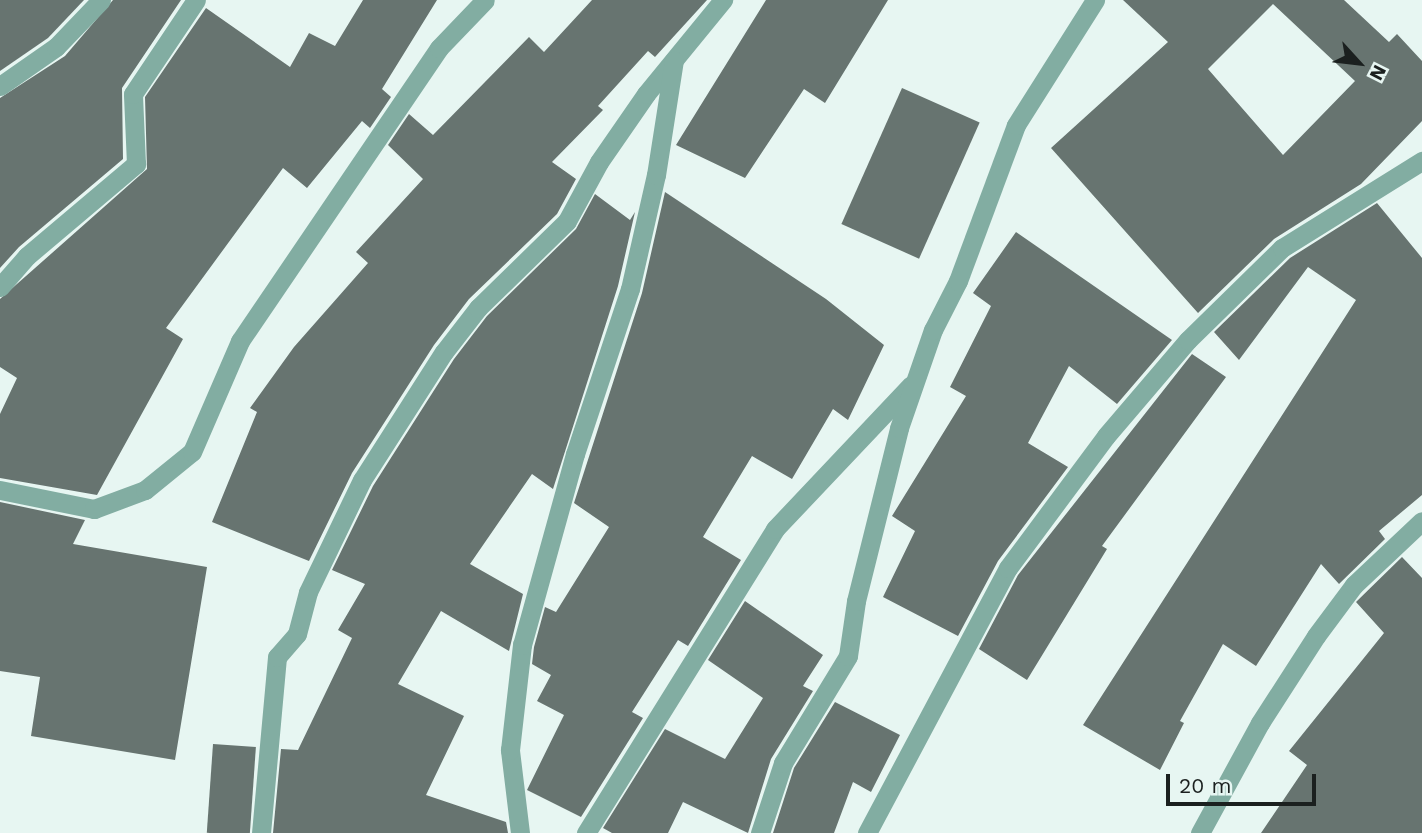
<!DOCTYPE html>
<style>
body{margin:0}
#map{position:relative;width:1422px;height:833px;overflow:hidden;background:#e7f6f2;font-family:"Work Sans",sans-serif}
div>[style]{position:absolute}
.building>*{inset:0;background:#677470;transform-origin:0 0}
.minor>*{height:19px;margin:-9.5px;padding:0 9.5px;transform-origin:9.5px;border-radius:9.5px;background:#82ada2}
span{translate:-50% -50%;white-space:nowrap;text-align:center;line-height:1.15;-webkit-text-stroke:6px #e7f6f2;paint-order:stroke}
.north{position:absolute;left:1324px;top:28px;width:70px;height:70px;-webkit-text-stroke:5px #e7f6f2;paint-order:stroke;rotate:117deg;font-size:19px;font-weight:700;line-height:28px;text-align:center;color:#1b201f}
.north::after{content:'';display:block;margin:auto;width:24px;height:32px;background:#1b201f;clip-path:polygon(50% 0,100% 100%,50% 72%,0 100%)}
.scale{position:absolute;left:1166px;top:774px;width:150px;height:32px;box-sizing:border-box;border:4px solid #1b201f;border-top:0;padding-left:9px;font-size:21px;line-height:24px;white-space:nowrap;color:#1b201f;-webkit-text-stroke:5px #e7f6f2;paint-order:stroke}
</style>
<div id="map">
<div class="building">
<div style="clip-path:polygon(0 0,84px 0,48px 38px,0 71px)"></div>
<div style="clip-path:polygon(113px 0,181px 0,122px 88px,123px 159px,19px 247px,0 268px,0 98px,65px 56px)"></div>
<div style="clip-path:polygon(363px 0,437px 0,382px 89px,391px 97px,370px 128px,362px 121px,307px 188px,283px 168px,166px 328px,183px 339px,97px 495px,0 478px,0 414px,17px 378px,0 367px,0 299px,147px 169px,145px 97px,206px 8px,290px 67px,309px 33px,335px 46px)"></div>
<div style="clip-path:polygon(592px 0,707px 0,655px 57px,648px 51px,598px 106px,603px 110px,552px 162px,576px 179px,557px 214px,469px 299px,434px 345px,352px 473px,309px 561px,212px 522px,257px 412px,250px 408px,294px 347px,368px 263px,356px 252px,423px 179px,388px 145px,409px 114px,433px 135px,529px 37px,544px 52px)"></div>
<div style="clip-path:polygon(766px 0,888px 0,825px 103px,804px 89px,745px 178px,676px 145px)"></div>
<div style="clip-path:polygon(evenodd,1123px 0,1344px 0,1389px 42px,1397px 34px,1422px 61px,1422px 121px,1361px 184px,1274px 239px,1198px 313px,1051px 148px,1168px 42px,1123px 0,1273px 4px,1355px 81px,1283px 155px,1208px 69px,1273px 4px)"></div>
<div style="left:902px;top:88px;width:85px;height:149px;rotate:24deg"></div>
<div style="clip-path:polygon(665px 192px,826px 299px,884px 345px,848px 420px,833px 409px,792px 479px,752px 456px,703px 537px,741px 560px,688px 646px,678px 640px,632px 712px,643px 718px,581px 817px,527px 790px,564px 715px,537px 701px,551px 675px,532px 664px,534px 647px,545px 607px,556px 612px,609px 527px,574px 503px,642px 293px)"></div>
<div style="clip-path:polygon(595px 194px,630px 220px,635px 212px,618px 286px,553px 489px,532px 474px,470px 564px,523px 594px,509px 651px,441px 611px,398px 684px,464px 716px,426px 795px,506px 822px,508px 833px,273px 833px,281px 749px,298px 750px,352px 638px,338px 630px,365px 584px,332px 570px,373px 486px,454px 359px,487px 316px,576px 229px)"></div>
<div style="clip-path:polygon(1377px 203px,1422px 258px,1422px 495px,1379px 531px,1385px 539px,1339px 584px,1321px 564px,1256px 666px,1223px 644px,1180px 721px,1184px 723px,1160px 770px,1083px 725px,1356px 300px,1308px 267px,1239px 360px,1214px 332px,1290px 258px)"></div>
<div style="clip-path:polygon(1016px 232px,1172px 340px,1117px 404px,1069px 366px,1028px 443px,1068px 467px,998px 561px,958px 636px,883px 597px,915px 531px,892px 516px,966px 396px,950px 387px,991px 306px,973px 293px)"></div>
<div style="clip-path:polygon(1192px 354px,1226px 377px,1102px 546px,1107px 549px,1027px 680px,979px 649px,1018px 575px)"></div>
<div style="clip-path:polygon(0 502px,85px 520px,73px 544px,207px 567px,175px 760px,31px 736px,40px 677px,0 671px)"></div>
<div style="clip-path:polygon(1402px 557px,1422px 578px,1422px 833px,1261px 833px,1307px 765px,1289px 751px,1384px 633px,1356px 602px)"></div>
<div style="clip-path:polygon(745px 601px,823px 655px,803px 686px,813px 691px,771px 759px,748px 833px,683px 802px,668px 833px,612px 833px,603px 828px,665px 729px,725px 759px,763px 698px,708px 660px)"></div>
<div style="clip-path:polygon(835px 702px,900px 735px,871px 792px,853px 782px,834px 833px,773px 833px,794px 768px)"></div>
<div style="left:213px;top:744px;width:43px;height:89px;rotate:4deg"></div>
</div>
<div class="minor">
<div style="left:0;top:86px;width:68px;rotate:-34.9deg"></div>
<div style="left:56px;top:47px;width:65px;rotate:-46.2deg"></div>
<div style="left:0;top:287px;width:41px;rotate:-48.9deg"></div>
<div style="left:27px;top:256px;width:143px;rotate:-40.2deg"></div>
<div style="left:136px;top:164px;width:70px;rotate:-92.5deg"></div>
<div style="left:133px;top:94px;width:113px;rotate:-56.2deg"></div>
<div style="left:0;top:490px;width:96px;rotate:11.4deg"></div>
<div style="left:94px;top:509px;width:54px;rotate:-20.4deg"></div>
<div style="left:145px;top:490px;width:60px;rotate:-39deg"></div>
<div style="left:192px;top:452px;width:121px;rotate:-66.6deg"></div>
<div style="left:240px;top:341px;width:354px;rotate:-55.8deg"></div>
<div style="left:439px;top:48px;width:66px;rotate:-46.2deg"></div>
<div style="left:261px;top:833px;width:177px;rotate:-84.8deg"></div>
<div style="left:277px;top:657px;width:30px;rotate:-49deg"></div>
<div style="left:297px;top:634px;width:43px;rotate:-75.3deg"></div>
<div style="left:308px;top:592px;width:124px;rotate:-64.3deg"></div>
<div style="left:362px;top:480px;width:152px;rotate:-57.4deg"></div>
<div style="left:444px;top:352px;width:56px;rotate:-52.3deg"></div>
<div style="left:478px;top:308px;width:124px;rotate:-44.3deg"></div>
<div style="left:567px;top:221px;width:67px;rotate:-61.5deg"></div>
<div style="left:599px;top:162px;width:83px;rotate:-55.3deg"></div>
<div style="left:646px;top:94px;width:122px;rotate:-50.7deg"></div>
<div style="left:520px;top:833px;width:84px;rotate:-96.9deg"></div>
<div style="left:510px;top:750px;width:106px;rotate:-83.5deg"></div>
<div style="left:522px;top:645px;width:198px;rotate:-74.5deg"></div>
<div style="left:575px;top:454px;width:174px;rotate:-71.6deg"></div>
<div style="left:630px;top:289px;width:117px;rotate:-77.2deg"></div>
<div style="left:656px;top:175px;width:116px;rotate:-81.1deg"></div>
<div style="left:586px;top:833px;width:358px;rotate:-58.1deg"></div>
<div style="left:775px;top:529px;width:198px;rotate:-46.6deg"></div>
<div style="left:760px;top:833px;width:74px;rotate:-71.8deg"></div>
<div style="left:783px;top:763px;width:125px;rotate:-58.7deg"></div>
<div style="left:848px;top:656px;width:56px;rotate:-81.7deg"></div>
<div style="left:856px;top:601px;width:178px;rotate:-76deg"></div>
<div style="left:899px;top:428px;width:104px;rotate:-70.9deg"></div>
<div style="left:933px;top:330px;width:55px;rotate:-63deg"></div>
<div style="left:958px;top:281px;width:166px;rotate:-69.6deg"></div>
<div style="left:1016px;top:125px;width:148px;rotate:-57.7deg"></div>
<div style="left:867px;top:833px;width:300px;rotate:-62deg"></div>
<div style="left:1008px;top:568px;width:164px;rotate:-53.4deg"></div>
<div style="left:1106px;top:436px;width:126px;rotate:-49.5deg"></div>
<div style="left:1188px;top:340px;width:132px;rotate:-44.4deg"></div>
<div style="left:1282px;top:248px;width:165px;rotate:-31.9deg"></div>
<div style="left:1200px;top:833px;width:125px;rotate:-61.4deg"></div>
<div style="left:1260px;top:723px;width:103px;rotate:-57.2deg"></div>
<div style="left:1316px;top:636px;width:64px;rotate:-53.3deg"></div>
<div style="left:1354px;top:585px;width:93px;rotate:-43.3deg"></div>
</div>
<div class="north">N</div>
<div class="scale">20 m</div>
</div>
